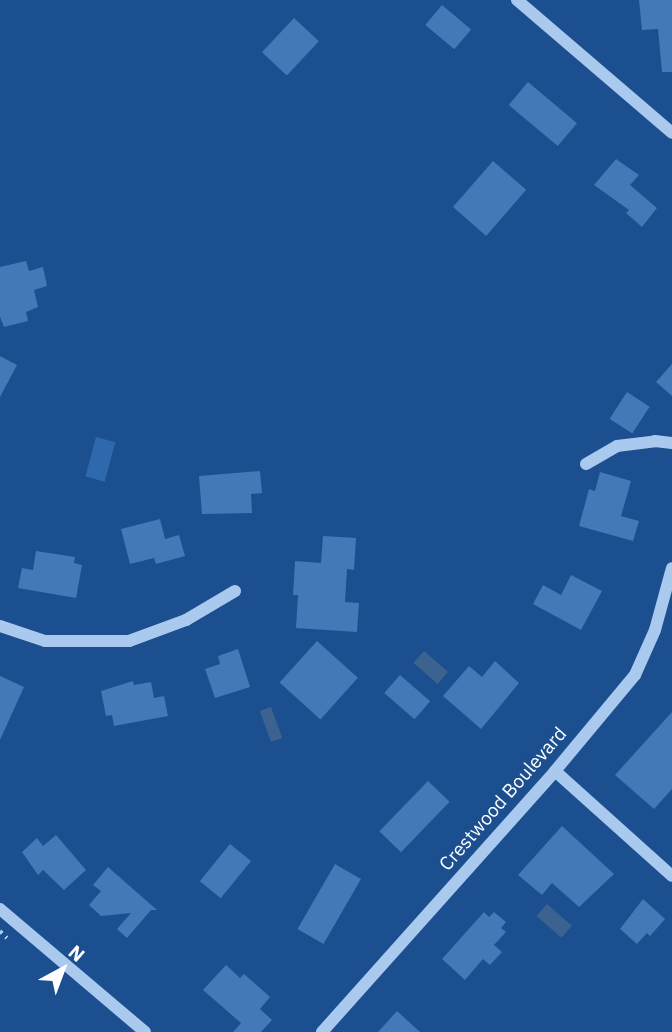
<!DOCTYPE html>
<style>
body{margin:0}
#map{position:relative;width:672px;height:1032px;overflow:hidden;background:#1b4f8f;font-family:"IBM Plex Sans",sans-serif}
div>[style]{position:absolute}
.green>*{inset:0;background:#2e69ad;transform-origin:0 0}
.water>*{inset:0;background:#3c6290;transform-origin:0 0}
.building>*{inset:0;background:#4478b7;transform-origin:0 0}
.path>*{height:3.5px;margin-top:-1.75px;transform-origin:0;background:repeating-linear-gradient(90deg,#a9c9ee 0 3.5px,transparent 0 8.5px)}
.minor>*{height:12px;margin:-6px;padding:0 6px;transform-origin:6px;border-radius:6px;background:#a9c9ee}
span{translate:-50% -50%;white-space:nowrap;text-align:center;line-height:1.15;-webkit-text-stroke:7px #1b4f8f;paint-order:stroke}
.street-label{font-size:19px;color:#fff}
.north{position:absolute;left:28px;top:934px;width:70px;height:70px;-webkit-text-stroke:5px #1b4f8f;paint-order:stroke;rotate:41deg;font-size:19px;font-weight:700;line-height:28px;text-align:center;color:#fff}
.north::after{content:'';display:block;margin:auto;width:24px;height:32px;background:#fff;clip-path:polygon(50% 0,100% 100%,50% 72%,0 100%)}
</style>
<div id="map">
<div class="green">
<div style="left:96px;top:437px;width:20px;height:41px;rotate:15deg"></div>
</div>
<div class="water">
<div style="left:424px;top:651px;width:32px;height:16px;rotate:41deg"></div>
<div style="left:271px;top:707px;width:33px;height:12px;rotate:70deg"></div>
<div style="left:547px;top:904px;width:33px;height:16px;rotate:41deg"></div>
</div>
<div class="building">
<div style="clip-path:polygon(639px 0,672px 0,672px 72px,662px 72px,658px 29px,642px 30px)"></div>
<div style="left:442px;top:5px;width:38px;height:26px;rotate:40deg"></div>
<div style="left:294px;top:18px;width:34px;height:47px;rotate:43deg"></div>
<div style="left:528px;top:82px;width:64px;height:30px;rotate:40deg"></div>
<div style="clip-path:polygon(616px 159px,639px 175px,630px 185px,657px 208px,642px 227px,626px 213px,629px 210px,594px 185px)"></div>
<div style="left:493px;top:161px;width:44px;height:61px;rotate:41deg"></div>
<div style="clip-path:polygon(26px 261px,29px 271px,43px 267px,47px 286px,34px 290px,38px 307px,26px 312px,28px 321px,4px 327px,0 317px,0 267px)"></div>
<div style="clip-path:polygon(0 356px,17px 365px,0 397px)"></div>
<div style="clip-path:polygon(672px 364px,672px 396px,656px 382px)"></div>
<div style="left:627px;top:392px;width:27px;height:32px;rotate:33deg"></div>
<div style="clip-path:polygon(260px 471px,262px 493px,251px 494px,252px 513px,202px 514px,199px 476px)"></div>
<div style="clip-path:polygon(600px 472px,631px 481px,621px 516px,639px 521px,633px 541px,579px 526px,589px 489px,595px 491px)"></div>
<div style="clip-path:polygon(160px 519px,165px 539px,179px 535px,185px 556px,156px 564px,154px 558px,130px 564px,121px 529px)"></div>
<div style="clip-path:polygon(323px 536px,356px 538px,354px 570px,347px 569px,345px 602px,359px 603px,357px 632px,296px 628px,298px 595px,293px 595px,295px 561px,321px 563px)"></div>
<div style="clip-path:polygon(36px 551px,75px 557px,74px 563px,82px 565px,76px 598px,18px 588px,22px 568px,33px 570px)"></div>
<div style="clip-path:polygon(571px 575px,602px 591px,581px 630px,533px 604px,543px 585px,561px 595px)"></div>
<div style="left:317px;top:641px;width:55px;height:56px;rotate:42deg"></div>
<div style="clip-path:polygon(238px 649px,250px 687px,215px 698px,205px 669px,220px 664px,218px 656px)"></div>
<div style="clip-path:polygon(495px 661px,519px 683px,481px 729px,443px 696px,469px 666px,482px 677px)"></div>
<div style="left:400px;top:675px;width:40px;height:24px;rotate:41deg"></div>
<div style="clip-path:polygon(0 676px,24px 687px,0 740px)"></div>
<div style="clip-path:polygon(133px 681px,134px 685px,151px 682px,154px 698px,164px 696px,168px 716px,114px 726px,112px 715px,106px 716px,101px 691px)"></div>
<div style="clip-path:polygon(672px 712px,672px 789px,654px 809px,615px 775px)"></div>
<div style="left:428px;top:781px;width:30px;height:70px;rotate:44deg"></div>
<div style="clip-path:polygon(562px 826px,614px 874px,579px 907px,552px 883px,542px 895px,518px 875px)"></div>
<div style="clip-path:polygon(56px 835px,86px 870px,64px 890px,43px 870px,38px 875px,22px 852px,37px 838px,43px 846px)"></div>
<div style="left:230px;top:844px;width:27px;height:48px;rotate:39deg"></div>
<div style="left:335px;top:864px;width:30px;height:75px;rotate:30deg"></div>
<div style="clip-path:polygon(108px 867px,157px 910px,151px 910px,127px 938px,117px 929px,131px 913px,101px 916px,89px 905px,101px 891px,93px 885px)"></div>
<div style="clip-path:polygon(643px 899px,665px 919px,650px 936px,647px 933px,637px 944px,620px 929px)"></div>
<div style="clip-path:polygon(484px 912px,489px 917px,494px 912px,506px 922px,501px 928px,506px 932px,494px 945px,502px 952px,490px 965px,483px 959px,465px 980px,442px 959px)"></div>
<div style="clip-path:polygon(226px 965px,240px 978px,244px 974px,270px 997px,260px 1009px,272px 1020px,261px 1032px,233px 1032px,241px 1023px,203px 990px)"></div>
<div style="clip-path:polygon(397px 1011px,420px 1032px,378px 1032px)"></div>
</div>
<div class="path">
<div style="left:0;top:931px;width:10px;rotate:45deg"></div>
</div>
<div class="minor">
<div style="left:517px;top:0;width:204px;rotate:40.6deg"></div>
<div style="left:586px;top:464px;width:36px;rotate:-30deg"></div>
<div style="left:617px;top:446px;width:38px;rotate:-7deg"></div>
<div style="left:655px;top:441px;width:17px;rotate:7deg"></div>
<div style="left:0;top:626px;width:47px;rotate:18.4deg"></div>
<div style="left:45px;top:641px;width:84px"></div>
<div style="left:129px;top:641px;width:61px;rotate:-20.2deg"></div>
<div style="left:186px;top:620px;width:57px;rotate:-30.6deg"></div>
<div style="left:555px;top:771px;width:157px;rotate:41.9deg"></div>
<div style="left:0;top:909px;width:190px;rotate:40.3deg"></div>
<div style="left:322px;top:1032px;width:350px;rotate:-48.2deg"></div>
<div style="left:555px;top:771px;width:125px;rotate:-50.2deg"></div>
<div style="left:635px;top:675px;width:49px;rotate:-66deg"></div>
<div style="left:655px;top:630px;width:64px;rotate:-74.7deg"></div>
</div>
<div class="street-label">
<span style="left:503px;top:799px;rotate:-49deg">Crestwood Boulevard</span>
</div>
<div class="north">N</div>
</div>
